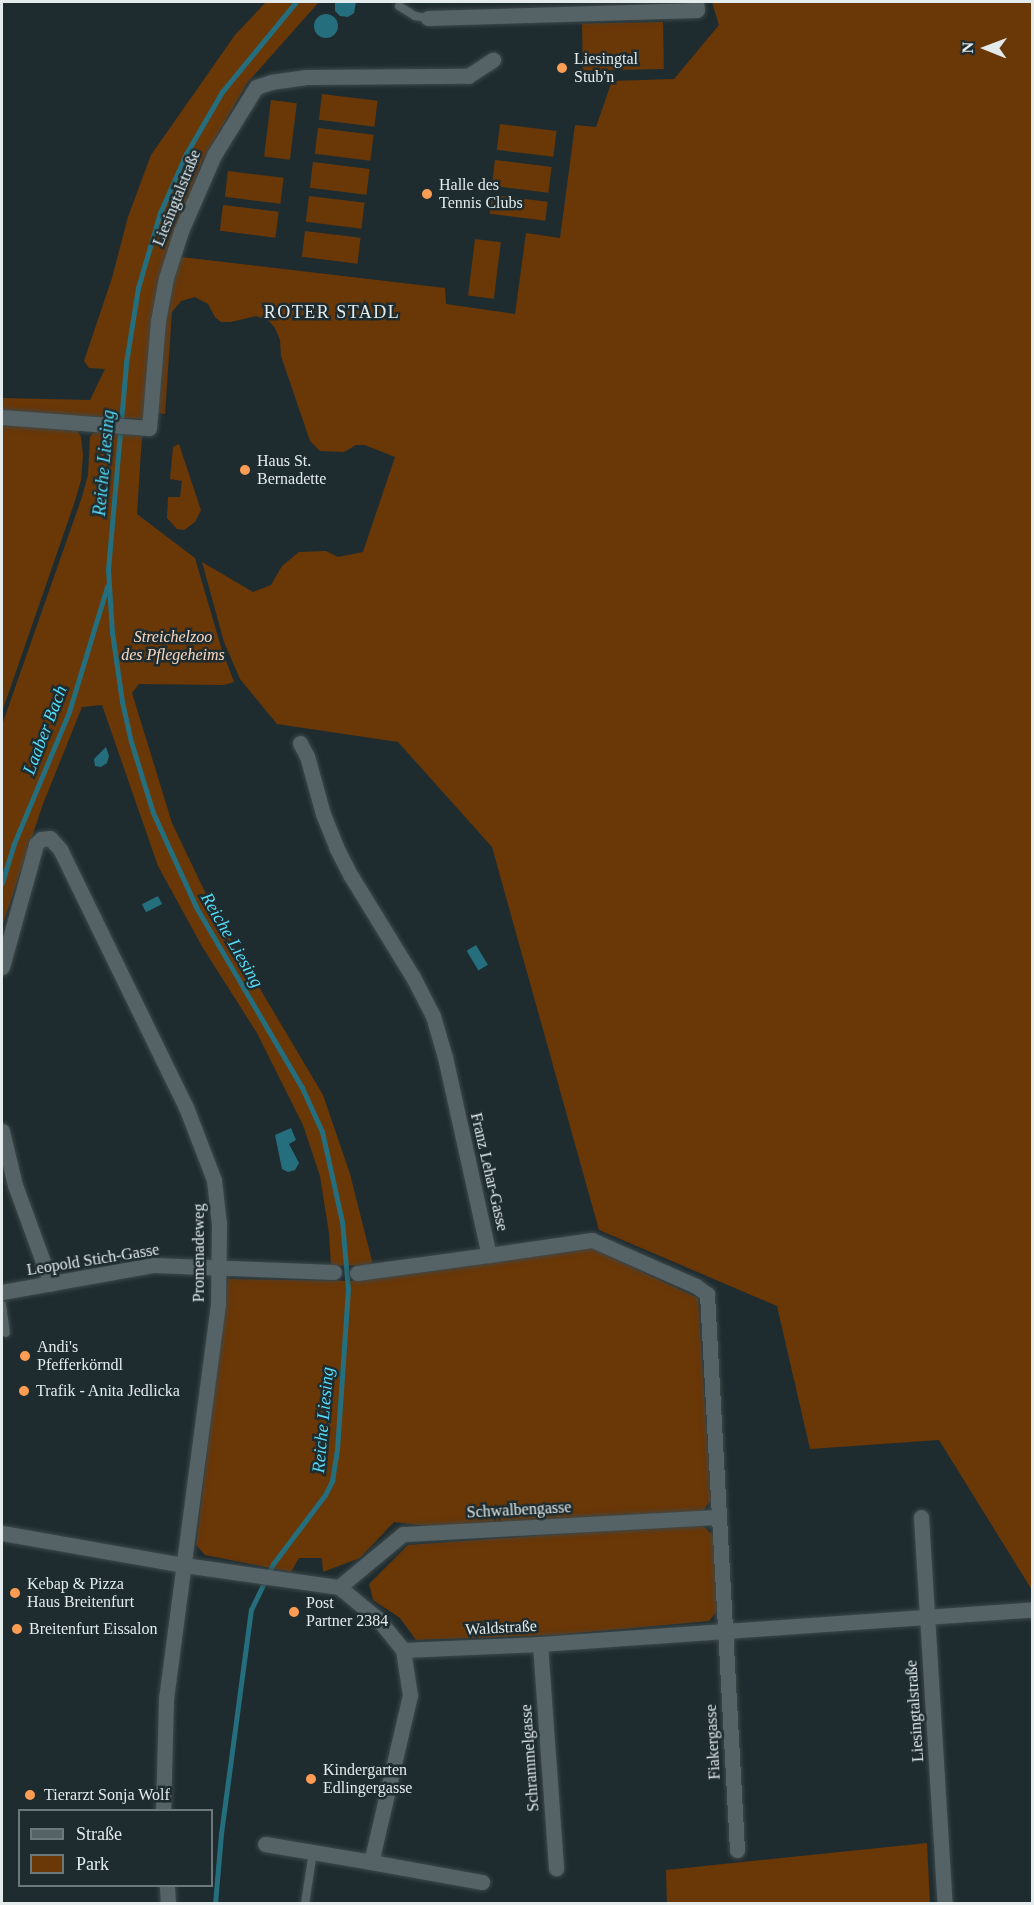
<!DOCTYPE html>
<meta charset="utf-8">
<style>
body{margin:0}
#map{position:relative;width:1034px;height:1905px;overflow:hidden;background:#1f2c2f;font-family:"Times New Roman",serif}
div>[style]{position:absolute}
.green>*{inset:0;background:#6a3707;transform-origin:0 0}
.water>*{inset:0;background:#246e7d;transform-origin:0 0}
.round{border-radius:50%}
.stream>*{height:4.5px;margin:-2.25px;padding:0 2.25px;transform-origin:2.25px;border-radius:2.25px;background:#246e7d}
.roads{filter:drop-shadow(0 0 2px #3d484a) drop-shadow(0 0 2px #3d484a)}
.service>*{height:8px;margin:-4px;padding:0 4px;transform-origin:4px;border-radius:4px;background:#556367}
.minor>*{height:15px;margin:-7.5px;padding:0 7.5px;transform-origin:7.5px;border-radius:7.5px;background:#556367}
.dots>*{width:16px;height:16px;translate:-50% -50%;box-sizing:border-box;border:3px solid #1f2c2f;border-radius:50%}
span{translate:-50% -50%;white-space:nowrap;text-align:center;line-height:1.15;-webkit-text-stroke:5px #1f2c2f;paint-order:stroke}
.poi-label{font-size:16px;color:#e3ebed}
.left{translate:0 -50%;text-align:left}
.street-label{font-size:16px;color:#e3ebed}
.park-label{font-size:16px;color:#fad8c0;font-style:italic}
.neighbourhood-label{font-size:18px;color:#e3ebed;letter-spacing:1.5px}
.water-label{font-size:18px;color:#54ddfa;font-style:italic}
.frame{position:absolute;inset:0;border:3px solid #e3ebed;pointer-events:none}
.legend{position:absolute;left:18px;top:1809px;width:195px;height:78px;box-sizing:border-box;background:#1f2c2f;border:2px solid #6d787b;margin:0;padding:8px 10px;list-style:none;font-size:18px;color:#e3ebed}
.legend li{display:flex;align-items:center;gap:12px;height:30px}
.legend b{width:30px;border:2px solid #6d787b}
.north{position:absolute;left:956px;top:18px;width:60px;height:60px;-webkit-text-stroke:4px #1f2c2f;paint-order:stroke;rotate:271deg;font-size:16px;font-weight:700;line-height:24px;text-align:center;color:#e3ebed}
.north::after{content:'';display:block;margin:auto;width:21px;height:27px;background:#e3ebed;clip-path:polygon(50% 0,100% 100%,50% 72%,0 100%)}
</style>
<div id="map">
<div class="green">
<div style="clip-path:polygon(266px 2px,319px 2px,247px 83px,202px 162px,170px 244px,143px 419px,2px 412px,2px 398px,90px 400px,105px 369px,89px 368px,84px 361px,112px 278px,128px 217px,151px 155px,235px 35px)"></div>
<div style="clip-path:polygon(712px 2px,1032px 2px,1032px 1590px,939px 1440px,810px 1449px,777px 1306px,599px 1230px,492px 847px,398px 742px,277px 724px,240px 679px,224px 642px,202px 562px,253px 592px,271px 585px,282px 566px,299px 552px,326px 551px,338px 557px,363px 552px,395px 457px,365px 445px,356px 445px,344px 452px,320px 451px,310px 441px,281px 356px,280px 340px,275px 328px,269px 321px,256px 316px,231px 322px,221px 322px,215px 317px,208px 304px,195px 297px,181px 301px,172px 312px,165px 414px,158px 413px,164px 315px,181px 257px,445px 288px,446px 304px,515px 314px,526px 233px,560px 238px,575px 125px,596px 127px,612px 81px,674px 79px,719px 25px)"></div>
<div style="left:663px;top:22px;width:47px;height:81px;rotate:89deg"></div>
<div style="left:322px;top:94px;width:56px;height:26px;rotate:7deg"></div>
<div style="left:271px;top:100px;width:26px;height:57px;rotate:7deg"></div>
<div style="left:500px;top:124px;width:57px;height:26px;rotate:7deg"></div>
<div style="left:318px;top:128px;width:56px;height:26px;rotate:7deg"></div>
<div style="left:495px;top:160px;width:57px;height:26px;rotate:7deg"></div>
<div style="left:313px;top:162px;width:57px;height:26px;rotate:7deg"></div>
<div style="left:228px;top:171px;width:56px;height:26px;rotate:7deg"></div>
<div style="left:492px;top:195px;width:56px;height:19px;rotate:7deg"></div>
<div style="left:309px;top:196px;width:56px;height:26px;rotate:7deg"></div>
<div style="left:223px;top:205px;width:56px;height:26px;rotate:7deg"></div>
<div style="left:305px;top:231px;width:56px;height:26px;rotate:7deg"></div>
<div style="left:475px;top:239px;width:26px;height:57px;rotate:7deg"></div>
<div style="clip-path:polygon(2px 425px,76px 429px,81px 437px,83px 455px,81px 480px,74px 504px,2px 712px)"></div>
<div style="clip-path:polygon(94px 432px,142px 436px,137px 514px,195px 558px,221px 647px,234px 682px,224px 685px,139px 684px,132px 693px,172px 823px,215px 913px,323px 1095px,350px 1174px,373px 1265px,331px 1266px,329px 1233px,320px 1176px,303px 1125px,257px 1033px,203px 948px,158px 866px,102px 705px,82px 707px,43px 804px,2px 927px,2px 725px,82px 497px,88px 475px,90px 437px)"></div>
<div style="clip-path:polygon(179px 444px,201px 510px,195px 522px,184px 530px,177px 529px,167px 518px,168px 497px,180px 497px,182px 481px,170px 479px,173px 447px)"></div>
<div style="clip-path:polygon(591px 1248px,698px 1298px,711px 1500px,703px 1511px,436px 1527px,394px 1522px,360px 1558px,323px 1572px,322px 1558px,299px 1558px,291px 1572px,205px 1555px,196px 1545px,228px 1279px,358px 1281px)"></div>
<div style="clip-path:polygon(703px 1526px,715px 1537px,717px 1611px,709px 1621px,555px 1635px,416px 1640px,400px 1618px,373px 1600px,369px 1584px,408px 1545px,628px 1529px)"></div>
<div style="clip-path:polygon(927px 1843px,930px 1903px,667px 1903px,666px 1870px)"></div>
</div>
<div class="water">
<div style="clip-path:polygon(335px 2px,356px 2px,354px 13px,348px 17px,340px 16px,335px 11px)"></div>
<div class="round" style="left:314px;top:14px;width:24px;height:24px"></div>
<div style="clip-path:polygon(106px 747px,109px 756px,107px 763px,101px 767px,95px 766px,94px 759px)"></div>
<div style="left:158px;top:896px;width:9px;height:18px;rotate:63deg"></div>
<div style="left:476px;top:945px;width:23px;height:11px;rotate:59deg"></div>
<div style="clip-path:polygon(291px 1128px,296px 1140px,289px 1144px,299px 1163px,295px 1170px,288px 1172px,282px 1169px,275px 1135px)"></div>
</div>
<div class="stream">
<div style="left:2px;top:883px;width:39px;rotate:-73deg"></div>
<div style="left:13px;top:846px;width:145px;rotate:-67.3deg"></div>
<div style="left:69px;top:712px;width:131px;rotate:-73.1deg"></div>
<div style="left:215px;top:1904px;width:70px;rotate:-85.1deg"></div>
<div style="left:221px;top:1834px;width:226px;rotate:-82.4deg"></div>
<div style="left:251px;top:1610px;width:51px;rotate:-64.4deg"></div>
<div style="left:273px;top:1564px;width:86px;rotate:-53deg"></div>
<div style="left:325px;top:1495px;width:16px;rotate:-63deg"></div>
<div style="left:332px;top:1481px;width:31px;rotate:-81deg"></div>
<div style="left:337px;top:1450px;width:160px;rotate:-86.1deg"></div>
<div style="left:348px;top:1290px;width:68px;rotate:-95deg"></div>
<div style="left:342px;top:1222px;width:92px;rotate:-102.5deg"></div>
<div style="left:322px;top:1132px;width:48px;rotate:-114.4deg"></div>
<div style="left:302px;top:1088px;width:210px;rotate:-120.4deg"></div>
<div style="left:196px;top:907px;width:103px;rotate:-114.6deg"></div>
<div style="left:153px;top:813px;width:74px;rotate:-107.2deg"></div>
<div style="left:131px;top:742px;width:41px;rotate:-102.7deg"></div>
<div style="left:122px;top:702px;width:70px;rotate:-98.2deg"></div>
<div style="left:112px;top:633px;width:63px;rotate:-93.6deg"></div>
<div style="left:108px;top:570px;width:208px;rotate:-85deg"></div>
<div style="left:126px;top:363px;width:76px;rotate:-80.9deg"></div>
<div style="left:138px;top:288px;width:78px;rotate:-73.7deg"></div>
<div style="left:160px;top:213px;width:64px;rotate:-66.2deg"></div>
<div style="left:186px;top:154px;width:72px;rotate:-59.9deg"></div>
<div style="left:222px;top:92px;width:117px;rotate:-50.6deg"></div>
</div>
<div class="roads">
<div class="service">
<div style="left:399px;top:6px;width:19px;rotate:32deg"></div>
<div style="left:415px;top:16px;width:13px;rotate:9deg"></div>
<div style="left:2px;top:1305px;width:28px;rotate:82deg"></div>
<div style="left:305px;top:1904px;width:53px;rotate:-81.3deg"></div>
</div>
<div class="minor">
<div style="left:428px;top:18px;width:269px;rotate:-1.7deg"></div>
<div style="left:697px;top:10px;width:8px;rotate:-97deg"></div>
<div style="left:2px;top:417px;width:147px;rotate:4.3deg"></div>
<div style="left:149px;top:428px;width:107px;rotate:-85.2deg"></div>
<div style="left:158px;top:321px;width:44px;rotate:-79.5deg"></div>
<div style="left:166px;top:278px;width:49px;rotate:-72.3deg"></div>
<div style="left:181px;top:231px;width:83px;rotate:-66.5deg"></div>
<div style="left:214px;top:155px;width:80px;rotate:-58.3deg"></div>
<div style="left:256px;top:87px;width:16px;rotate:-18deg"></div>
<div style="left:271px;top:82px;width:34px;rotate:-8deg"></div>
<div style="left:305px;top:77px;width:163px;rotate:-0.4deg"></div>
<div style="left:468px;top:76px;width:30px;rotate:-33deg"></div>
<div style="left:300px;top:743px;width:15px;rotate:62deg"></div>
<div style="left:307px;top:756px;width:60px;rotate:74.6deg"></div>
<div style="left:323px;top:814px;width:35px;rotate:68deg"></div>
<div style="left:336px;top:847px;width:33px;rotate:63deg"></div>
<div style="left:351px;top:876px;width:119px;rotate:58.5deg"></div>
<div style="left:413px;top:977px;width:44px;rotate:62.9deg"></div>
<div style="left:433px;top:1016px;width:43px;rotate:73.7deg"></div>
<div style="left:445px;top:1057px;width:203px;rotate:77.5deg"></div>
<div style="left:489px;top:1255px;width:104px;rotate:-8.3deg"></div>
<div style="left:592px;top:1240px;width:114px;rotate:23.9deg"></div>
<div style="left:696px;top:1286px;width:14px;rotate:36deg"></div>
<div style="left:707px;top:1294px;width:557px;rotate:86.91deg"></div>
<div style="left:2px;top:967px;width:128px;rotate:-74.5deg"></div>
<div style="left:36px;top:844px;width:7px;rotate:-45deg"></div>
<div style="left:41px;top:839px;width:9px;rotate:-6deg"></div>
<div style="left:50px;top:838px;width:15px;rotate:48deg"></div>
<div style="left:60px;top:849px;width:287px;rotate:64deg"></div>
<div style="left:186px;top:1107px;width:78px;rotate:69deg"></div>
<div style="left:214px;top:1180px;width:44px;rotate:83.5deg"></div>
<div style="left:219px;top:1224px;width:80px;rotate:90.7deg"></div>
<div style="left:218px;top:1304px;width:398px;rotate:97.5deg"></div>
<div style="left:166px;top:1699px;width:111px;rotate:91.5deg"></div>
<div style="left:2px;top:1131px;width:56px;rotate:76.5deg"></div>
<div style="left:15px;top:1185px;width:105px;rotate:70deg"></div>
<div style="left:357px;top:1273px;width:133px;rotate:-7.8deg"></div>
<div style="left:2px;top:1292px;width:153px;rotate:-10.1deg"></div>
<div style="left:153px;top:1265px;width:181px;rotate:2.2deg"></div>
<div style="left:921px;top:1517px;width:388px;rotate:86.5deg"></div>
<div style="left:2px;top:1533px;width:185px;rotate:10deg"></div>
<div style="left:184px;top:1565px;width:157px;rotate:8.1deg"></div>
<div style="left:339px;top:1587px;width:50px;rotate:39.4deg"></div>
<div style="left:378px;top:1619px;width:40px;rotate:51deg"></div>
<div style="left:403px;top:1650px;width:137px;rotate:-2.5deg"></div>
<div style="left:540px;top:1644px;width:493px;rotate:-4deg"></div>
<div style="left:339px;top:1587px;width:83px;rotate:-39.6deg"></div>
<div style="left:403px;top:1534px;width:316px;rotate:-3.1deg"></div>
<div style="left:540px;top:1644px;width:225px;rotate:85.9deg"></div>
<div style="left:403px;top:1650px;width:46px;rotate:81.2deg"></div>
<div style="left:410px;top:1695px;width:171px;rotate:103.1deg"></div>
<div style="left:371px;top:1862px;width:113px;rotate:10.2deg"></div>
<div style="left:265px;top:1844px;width:108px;rotate:9.6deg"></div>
<div style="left:167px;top:1886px;width:18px;rotate:87deg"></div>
</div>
</div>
<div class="dots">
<div style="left:562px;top:68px;background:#fc9d53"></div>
<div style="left:427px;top:194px;background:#fc9d53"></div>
<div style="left:245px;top:470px;background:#fc9d53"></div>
<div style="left:25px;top:1356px;background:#fc9d53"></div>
<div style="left:24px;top:1391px;background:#fc9d53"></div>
<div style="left:15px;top:1593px;background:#fc9d53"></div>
<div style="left:294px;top:1612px;background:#fc9d53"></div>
<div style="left:17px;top:1629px;background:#fc9d53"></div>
<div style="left:311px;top:1779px;background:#fc9d53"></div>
<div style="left:30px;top:1795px;background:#fc9d53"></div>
</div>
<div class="poi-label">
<span class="left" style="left:574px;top:68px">Liesingtal<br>Stub'n</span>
<span class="left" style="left:439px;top:194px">Halle des<br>Tennis Clubs</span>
<span class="left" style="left:257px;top:470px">Haus St.<br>Bernadette</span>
<span class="left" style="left:37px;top:1356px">Andi's<br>Pfefferkörndl</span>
<span class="left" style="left:36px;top:1391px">Trafik - Anita Jedlicka</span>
<span class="left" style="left:27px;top:1593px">Kebap &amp; Pizza<br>Haus Breitenfurt</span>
<span class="left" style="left:306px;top:1612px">Post<br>Partner 2384</span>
<span class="left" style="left:29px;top:1629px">Breitenfurt Eissalon</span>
<span class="left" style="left:323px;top:1779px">Kindergarten<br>Edlingergasse</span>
<span class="left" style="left:44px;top:1795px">Tierarzt Sonja Wolf</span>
</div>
<div class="street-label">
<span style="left:177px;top:198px;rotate:-68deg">Liesingtalstraße</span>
<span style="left:489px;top:1172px;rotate:77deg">Franz Lehar-Gasse</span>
<span style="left:199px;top:1253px;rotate:-90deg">Promenadeweg</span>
<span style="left:93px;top:1260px;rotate:-9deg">Leopold Stich-Gasse</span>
<span style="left:519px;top:1510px;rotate:-3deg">Schwalbengasse</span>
<span style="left:501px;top:1628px;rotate:-3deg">Waldstraße</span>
<span style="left:915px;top:1711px;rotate:-94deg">Liesingtalstraße</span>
<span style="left:713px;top:1742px;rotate:-93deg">Fiakergasse</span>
<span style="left:530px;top:1758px;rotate:-94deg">Schrammelgasse</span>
</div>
<div class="park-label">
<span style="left:173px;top:646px">Streichelzoo<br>des Pflegeheims</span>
</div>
<div class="neighbourhood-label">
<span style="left:332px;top:312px">ROTER STADL</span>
</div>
<div class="water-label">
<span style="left:104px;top:463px;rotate:-85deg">Reiche Liesing</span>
<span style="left:45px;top:730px;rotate:-69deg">Laaber Bach</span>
<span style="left:232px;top:940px;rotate:60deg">Reiche Liesing</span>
<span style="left:323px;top:1420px;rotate:-85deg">Reiche Liesing</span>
</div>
<div class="frame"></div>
<ul class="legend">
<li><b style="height:8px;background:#556367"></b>Straße</li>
<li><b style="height:16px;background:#6a3707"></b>Park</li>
</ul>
<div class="north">N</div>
</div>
